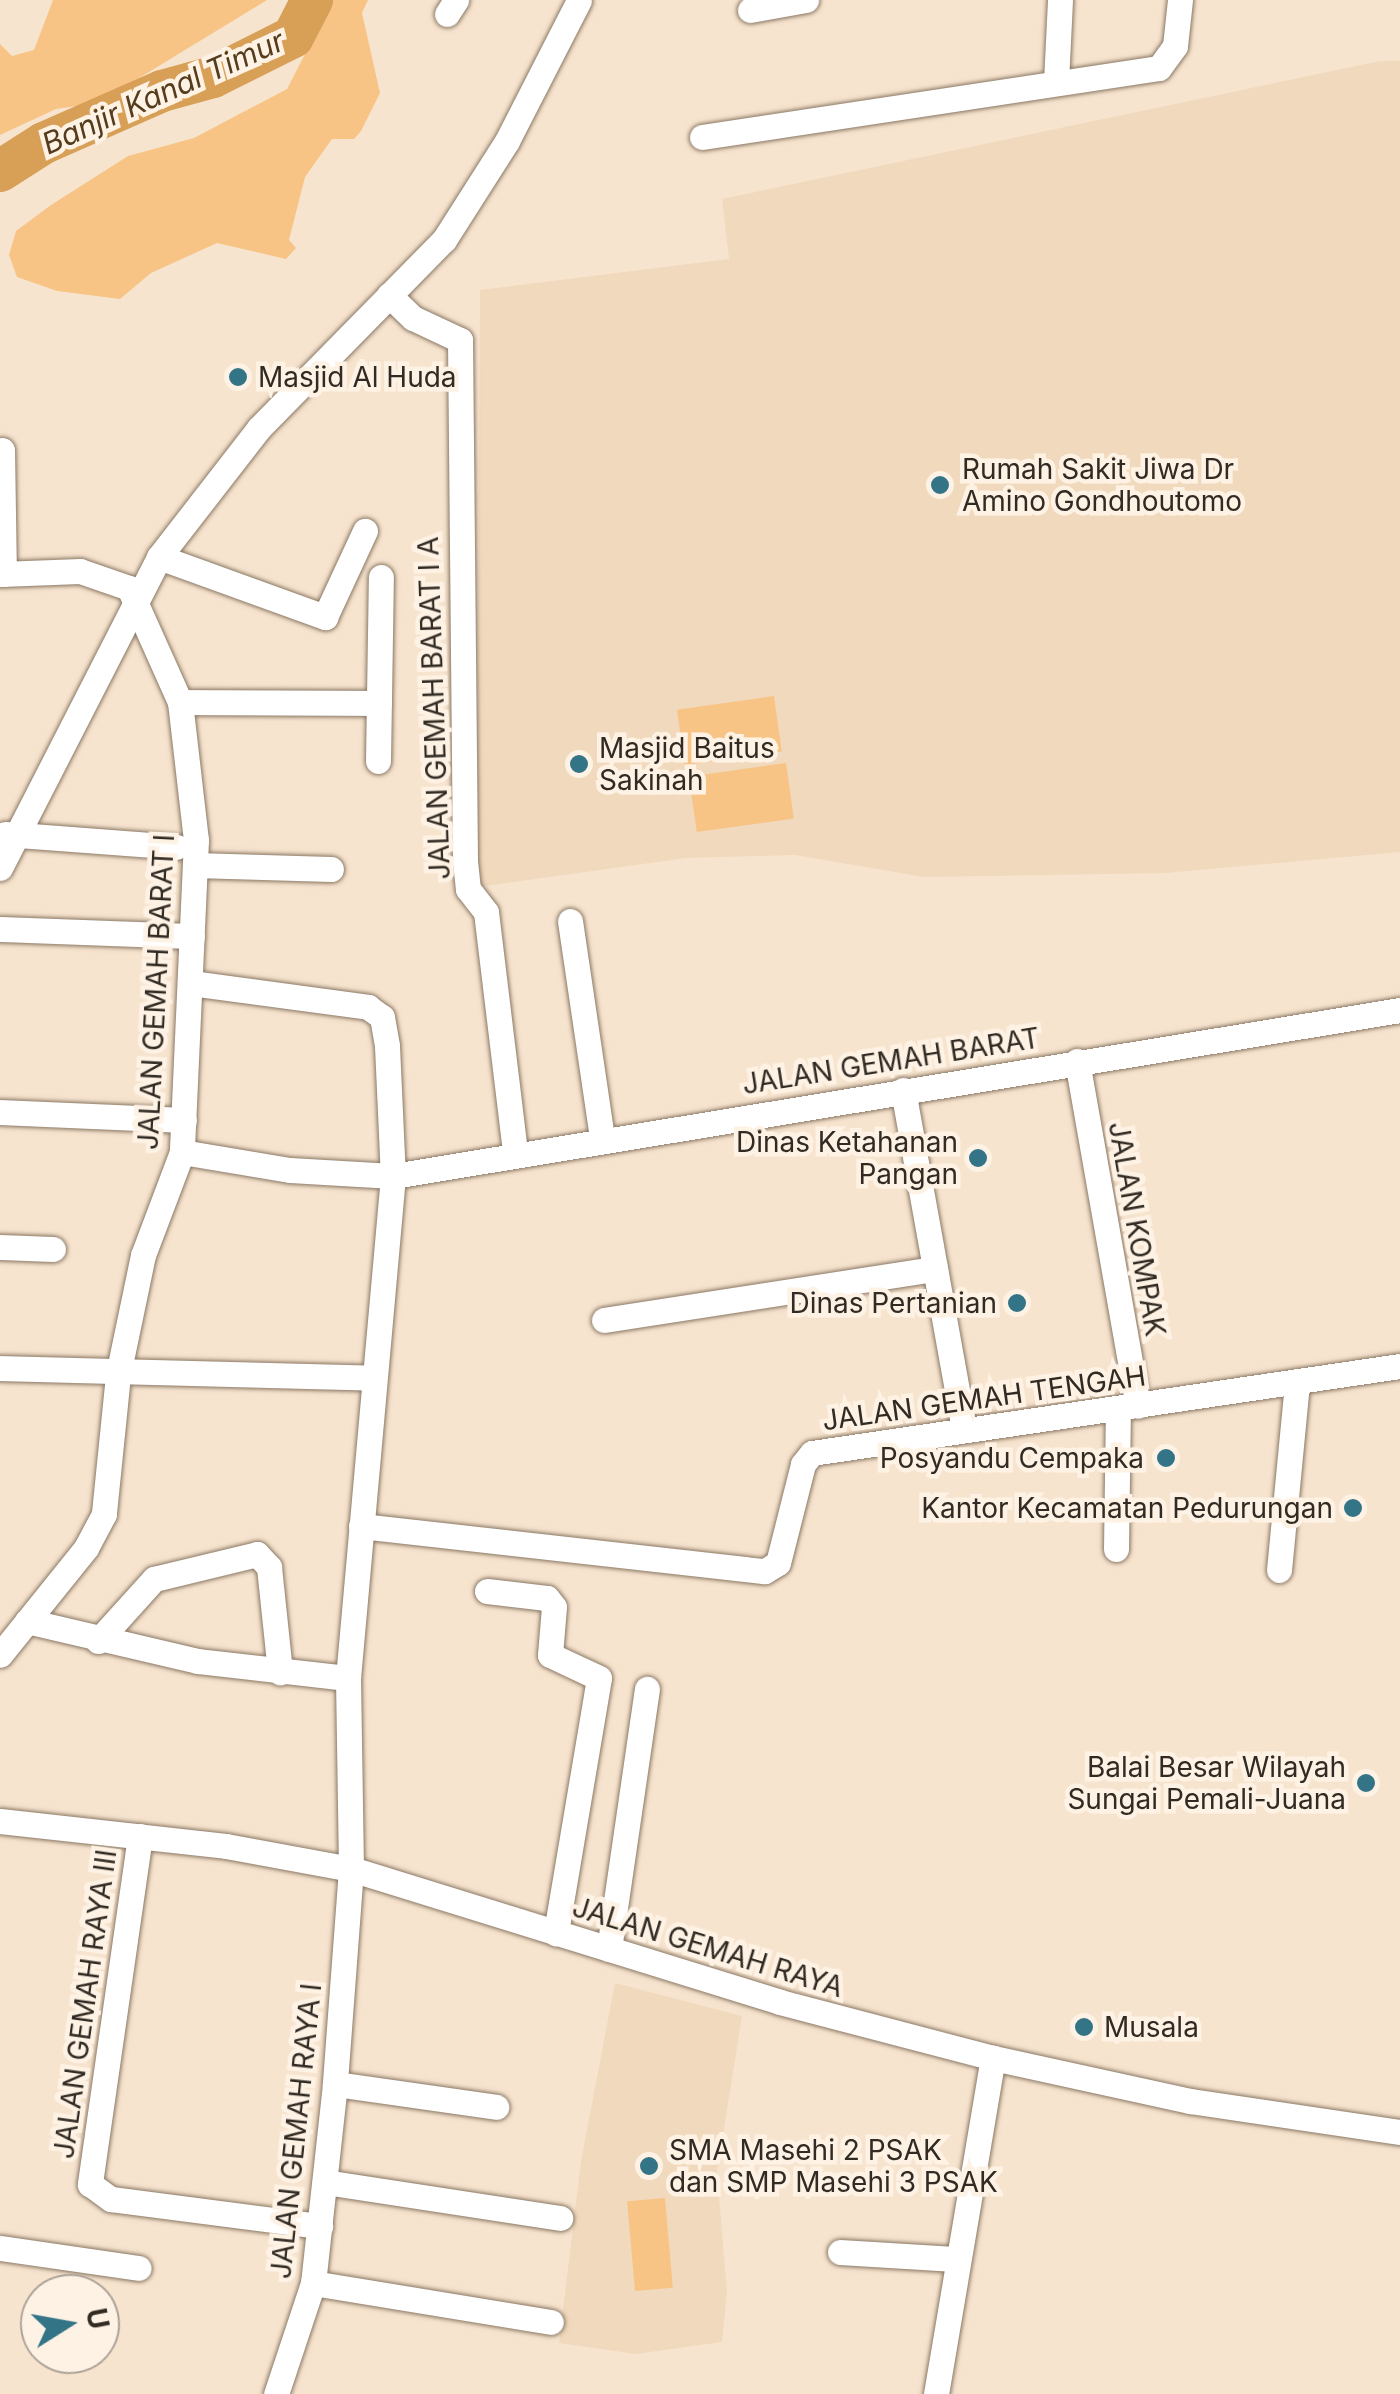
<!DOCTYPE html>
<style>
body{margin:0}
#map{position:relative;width:1400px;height:2394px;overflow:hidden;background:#f7e4ce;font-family:Inter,sans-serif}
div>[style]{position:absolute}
.built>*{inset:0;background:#f1d9bd}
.green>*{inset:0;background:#f7c486;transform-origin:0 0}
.river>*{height:42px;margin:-21px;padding:0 21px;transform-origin:21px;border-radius:21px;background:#d89f57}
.roads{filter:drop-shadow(0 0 2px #8a7865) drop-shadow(0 0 2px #8a7865)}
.minor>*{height:25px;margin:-12.5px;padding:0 12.5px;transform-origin:12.5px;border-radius:12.5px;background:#fff}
.dots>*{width:28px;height:28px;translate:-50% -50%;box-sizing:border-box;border:5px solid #fef2e5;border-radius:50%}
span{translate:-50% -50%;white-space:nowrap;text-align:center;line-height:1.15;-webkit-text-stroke:9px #fef2e5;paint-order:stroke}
.poi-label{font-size:28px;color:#322b23}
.left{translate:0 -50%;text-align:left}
.right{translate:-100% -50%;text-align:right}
.street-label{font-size:28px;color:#322b23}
.water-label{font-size:30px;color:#543c1d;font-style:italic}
.north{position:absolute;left:20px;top:2274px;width:100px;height:100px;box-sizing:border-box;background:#fef2e5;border:2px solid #aca297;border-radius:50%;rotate:79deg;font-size:28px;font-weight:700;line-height:40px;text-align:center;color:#322b23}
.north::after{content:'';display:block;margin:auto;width:35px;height:45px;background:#337487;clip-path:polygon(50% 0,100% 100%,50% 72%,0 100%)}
</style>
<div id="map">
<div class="built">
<div style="clip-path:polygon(1380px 61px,1400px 61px,1400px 852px,1166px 873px,924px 877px,795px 855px,686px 858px,477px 887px,480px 290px,729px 259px,722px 199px)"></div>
<div style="clip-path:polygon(615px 1983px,742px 2016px,717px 2172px,727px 2292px,722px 2342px,636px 2354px,559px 2343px,581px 2161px)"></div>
</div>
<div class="green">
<div style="clip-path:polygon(53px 0,267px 0,98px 103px,56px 109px,0 135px,0 44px,12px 56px,34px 50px)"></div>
<div style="clip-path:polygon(333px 0,368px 0,362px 13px,380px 93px,361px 131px,354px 139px,332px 139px,305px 177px,289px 240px,296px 248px,286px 259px,217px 243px,151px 273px,120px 299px,57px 291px,17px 277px,9px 255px,16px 231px,51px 205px,128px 156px,194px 138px,287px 89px)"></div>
<div style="left:774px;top:696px;width:56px;height:98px;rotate:82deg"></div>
<div style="left:786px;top:763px;width:56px;height:98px;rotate:82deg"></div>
<div style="left:665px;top:2198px;width:90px;height:38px;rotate:85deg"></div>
</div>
<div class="river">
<div style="left:0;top:171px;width:52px;rotate:-32.5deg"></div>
<div style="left:44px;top:143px;width:129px;rotate:-23.8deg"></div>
<div style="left:162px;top:91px;width:53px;rotate:-15.4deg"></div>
<div style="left:213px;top:77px;width:89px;rotate:-26.6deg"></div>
<div style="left:293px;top:37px;width:42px;rotate:-62.8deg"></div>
</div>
<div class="roads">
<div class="minor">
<div style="left:750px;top:10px;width:57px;rotate:-10.1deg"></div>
<div style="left:447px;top:14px;width:17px;rotate:-57deg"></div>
<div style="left:1056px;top:82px;width:82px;rotate:-87.2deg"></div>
<div style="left:702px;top:137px;width:462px;rotate:-8.6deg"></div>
<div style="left:1159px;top:68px;width:27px;rotate:-54deg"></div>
<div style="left:1175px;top:46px;width:46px;rotate:-83.8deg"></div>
<div style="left:389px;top:295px;width:33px;rotate:44deg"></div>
<div style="left:413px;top:318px;width:52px;rotate:25.1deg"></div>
<div style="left:460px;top:340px;width:521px;rotate:89.45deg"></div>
<div style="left:465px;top:861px;width:28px;rotate:84deg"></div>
<div style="left:468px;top:889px;width:29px;rotate:52deg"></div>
<div style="left:486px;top:912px;width:243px;rotate:83.1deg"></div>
<div style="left:2px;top:450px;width:124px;rotate:89.1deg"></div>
<div style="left:159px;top:557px;width:177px;rotate:19.9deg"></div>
<div style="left:325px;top:617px;width:95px;rotate:-65.1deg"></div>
<div style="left:0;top:574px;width:80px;rotate:-2.1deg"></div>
<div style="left:80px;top:571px;width:52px;rotate:19.1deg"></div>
<div style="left:129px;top:588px;width:125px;rotate:65.9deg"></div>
<div style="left:180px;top:702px;width:139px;rotate:83.4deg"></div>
<div style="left:196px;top:840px;width:312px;rotate:92.6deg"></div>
<div style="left:182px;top:1152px;width:110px;rotate:110.7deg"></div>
<div style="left:143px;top:1255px;width:123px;rotate:101.8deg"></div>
<div style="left:118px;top:1375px;width:140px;rotate:95.8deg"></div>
<div style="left:104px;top:1514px;width:38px;rotate:118deg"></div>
<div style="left:86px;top:1548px;width:137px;rotate:128.8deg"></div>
<div style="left:180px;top:702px;width:199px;rotate:0.3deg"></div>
<div style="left:378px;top:761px;width:184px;rotate:-89.1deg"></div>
<div style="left:5px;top:834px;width:172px;rotate:4.3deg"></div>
<div style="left:195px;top:865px;width:136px;rotate:1.7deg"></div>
<div style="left:0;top:868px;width:349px;rotate:-62.9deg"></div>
<div style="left:159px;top:557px;width:163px;rotate:-52.2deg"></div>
<div style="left:259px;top:428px;width:264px;rotate:-45.5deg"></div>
<div style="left:444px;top:240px;width:117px;rotate:-57.5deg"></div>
<div style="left:507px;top:141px;width:158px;rotate:-62.9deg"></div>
<div style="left:570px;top:921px;width:220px;rotate:81.6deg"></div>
<div style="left:0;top:929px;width:192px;rotate:2.1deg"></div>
<div style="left:191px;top:983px;width:179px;rotate:7.7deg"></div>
<div style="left:368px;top:1007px;width:17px;rotate:36deg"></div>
<div style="left:382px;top:1017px;width:29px;rotate:80deg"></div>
<div style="left:387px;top:1046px;width:130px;rotate:87.4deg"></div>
<div style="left:393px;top:1176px;width:504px;rotate:95.12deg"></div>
<div style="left:348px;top:1678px;width:191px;rotate:89.1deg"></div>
<div style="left:351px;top:1869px;width:216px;rotate:94.3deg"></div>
<div style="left:335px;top:2084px;width:200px;rotate:96.3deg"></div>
<div style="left:313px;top:2283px;width:117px;rotate:108.4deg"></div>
<div style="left:1077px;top:1061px;width:350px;rotate:80deg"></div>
<div style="left:903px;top:1090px;width:343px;rotate:79.8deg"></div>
<div style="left:0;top:1112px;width:184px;rotate:2.5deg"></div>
<div style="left:182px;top:1152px;width:109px;rotate:9.5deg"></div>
<div style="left:290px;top:1170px;width:103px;rotate:3.3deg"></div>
<div style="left:393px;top:1176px;width:1021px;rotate:-9.36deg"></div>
<div style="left:0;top:1247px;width:53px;rotate:2.2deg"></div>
<div style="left:604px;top:1320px;width:335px;rotate:-8.8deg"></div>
<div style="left:0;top:1368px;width:373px;rotate:1.5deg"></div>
<div style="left:361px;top:1526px;width:406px;rotate:6.4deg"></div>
<div style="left:765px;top:1571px;width:15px;rotate:-32deg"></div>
<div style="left:778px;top:1563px;width:102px;rotate:-75.8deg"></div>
<div style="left:803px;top:1464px;width:14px;rotate:-51deg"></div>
<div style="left:812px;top:1453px;width:594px;rotate:-8.42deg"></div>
<div style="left:1116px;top:1549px;width:140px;rotate:-89.2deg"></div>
<div style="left:1279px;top:1570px;width:189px;rotate:-84.5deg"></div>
<div style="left:487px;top:1591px;width:60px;rotate:6.7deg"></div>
<div style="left:547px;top:1598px;width:11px;rotate:52deg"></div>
<div style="left:554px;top:1607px;width:48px;rotate:94.8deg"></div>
<div style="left:550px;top:1655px;width:54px;rotate:25.1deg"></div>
<div style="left:599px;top:1678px;width:259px;rotate:99.6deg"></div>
<div style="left:27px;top:1621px;width:176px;rotate:13.2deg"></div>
<div style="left:198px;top:1661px;width:151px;rotate:6.5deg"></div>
<div style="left:98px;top:1641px;width:84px;rotate:-47.9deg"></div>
<div style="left:154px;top:1579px;width:106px;rotate:-13.6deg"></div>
<div style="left:257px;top:1554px;width:18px;rotate:47deg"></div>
<div style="left:269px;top:1567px;width:106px;rotate:84deg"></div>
<div style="left:0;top:1821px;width:227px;rotate:6.3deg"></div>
<div style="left:226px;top:1846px;width:127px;rotate:10.4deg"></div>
<div style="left:351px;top:1869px;width:449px;rotate:17.2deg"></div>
<div style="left:780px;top:2002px;width:220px;rotate:14.7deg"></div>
<div style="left:993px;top:2058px;width:202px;rotate:12.3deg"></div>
<div style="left:1190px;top:2101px;width:212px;rotate:8.4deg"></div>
<div style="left:140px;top:1836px;width:352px;rotate:98.2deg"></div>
<div style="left:90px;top:2184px;width:26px;rotate:36deg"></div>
<div style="left:111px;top:2199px;width:211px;rotate:7.4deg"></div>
<div style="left:609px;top:1949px;width:263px;rotate:-81.7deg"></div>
<div style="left:335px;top:2084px;width:163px;rotate:8.1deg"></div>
<div style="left:325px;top:2182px;width:238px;rotate:8.7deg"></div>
<div style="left:0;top:2248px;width:140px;rotate:8.2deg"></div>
<div style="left:840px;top:2252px;width:115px;rotate:3.5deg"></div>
<div style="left:313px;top:2283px;width:241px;rotate:9.3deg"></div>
<div style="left:936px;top:2394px;width:341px;rotate:-80.4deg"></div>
</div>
</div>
<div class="dots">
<div style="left:238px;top:377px;background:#337487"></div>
<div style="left:940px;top:485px;background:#337487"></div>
<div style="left:579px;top:764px;background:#337487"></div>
<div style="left:978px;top:1158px;background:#337487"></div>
<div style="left:1017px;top:1303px;background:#337487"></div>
<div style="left:1166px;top:1458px;background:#337487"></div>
<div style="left:1353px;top:1508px;background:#337487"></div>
<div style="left:1366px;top:1783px;background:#337487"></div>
<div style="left:1084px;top:2027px;background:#337487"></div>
<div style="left:649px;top:2166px;background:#337487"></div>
</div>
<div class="poi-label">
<span class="left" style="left:258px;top:377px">Masjid Al Huda</span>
<span class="left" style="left:962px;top:485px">Rumah Sakit Jiwa Dr<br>Amino Gondhoutomo</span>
<span class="left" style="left:599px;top:764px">Masjid Baitus<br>Sakinah</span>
<span class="right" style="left:958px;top:1158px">Dinas Ketahanan<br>Pangan</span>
<span class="right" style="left:997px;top:1303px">Dinas Pertanian</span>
<span class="right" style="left:1144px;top:1458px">Posyandu Cempaka</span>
<span class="right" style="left:1333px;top:1508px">Kantor Kecamatan Pedurungan</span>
<span class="right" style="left:1346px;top:1783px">Balai Besar Wilayah<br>Sungai Pemali-Juana</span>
<span class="left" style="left:1104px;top:2027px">Musala</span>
<span class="left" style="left:669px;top:2166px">SMA Masehi 2 PSAK<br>dan SMP Masehi 3 PSAK</span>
</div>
<div class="street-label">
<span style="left:434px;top:708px;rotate:-92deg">JALAN GEMAH BARAT I A</span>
<span style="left:156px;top:992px;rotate:-87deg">JALAN GEMAH BARAT I</span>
<span style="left:891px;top:1061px;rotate:-9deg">JALAN GEMAH BARAT</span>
<span style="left:1137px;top:1229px;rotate:80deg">JALAN KOMPAK</span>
<span style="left:984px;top:1398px;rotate:-8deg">JALAN GEMAH TENGAH</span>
<span style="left:708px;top:1947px;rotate:17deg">JALAN GEMAH RAYA</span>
<span style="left:85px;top:2004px;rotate:-82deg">JALAN GEMAH RAYA III</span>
<span style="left:296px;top:2131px;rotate:-84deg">JALAN GEMAH RAYA I</span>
</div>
<div class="water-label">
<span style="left:163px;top:92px;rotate:-24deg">Banjir Kanal Timur</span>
</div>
<div class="north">U</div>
</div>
